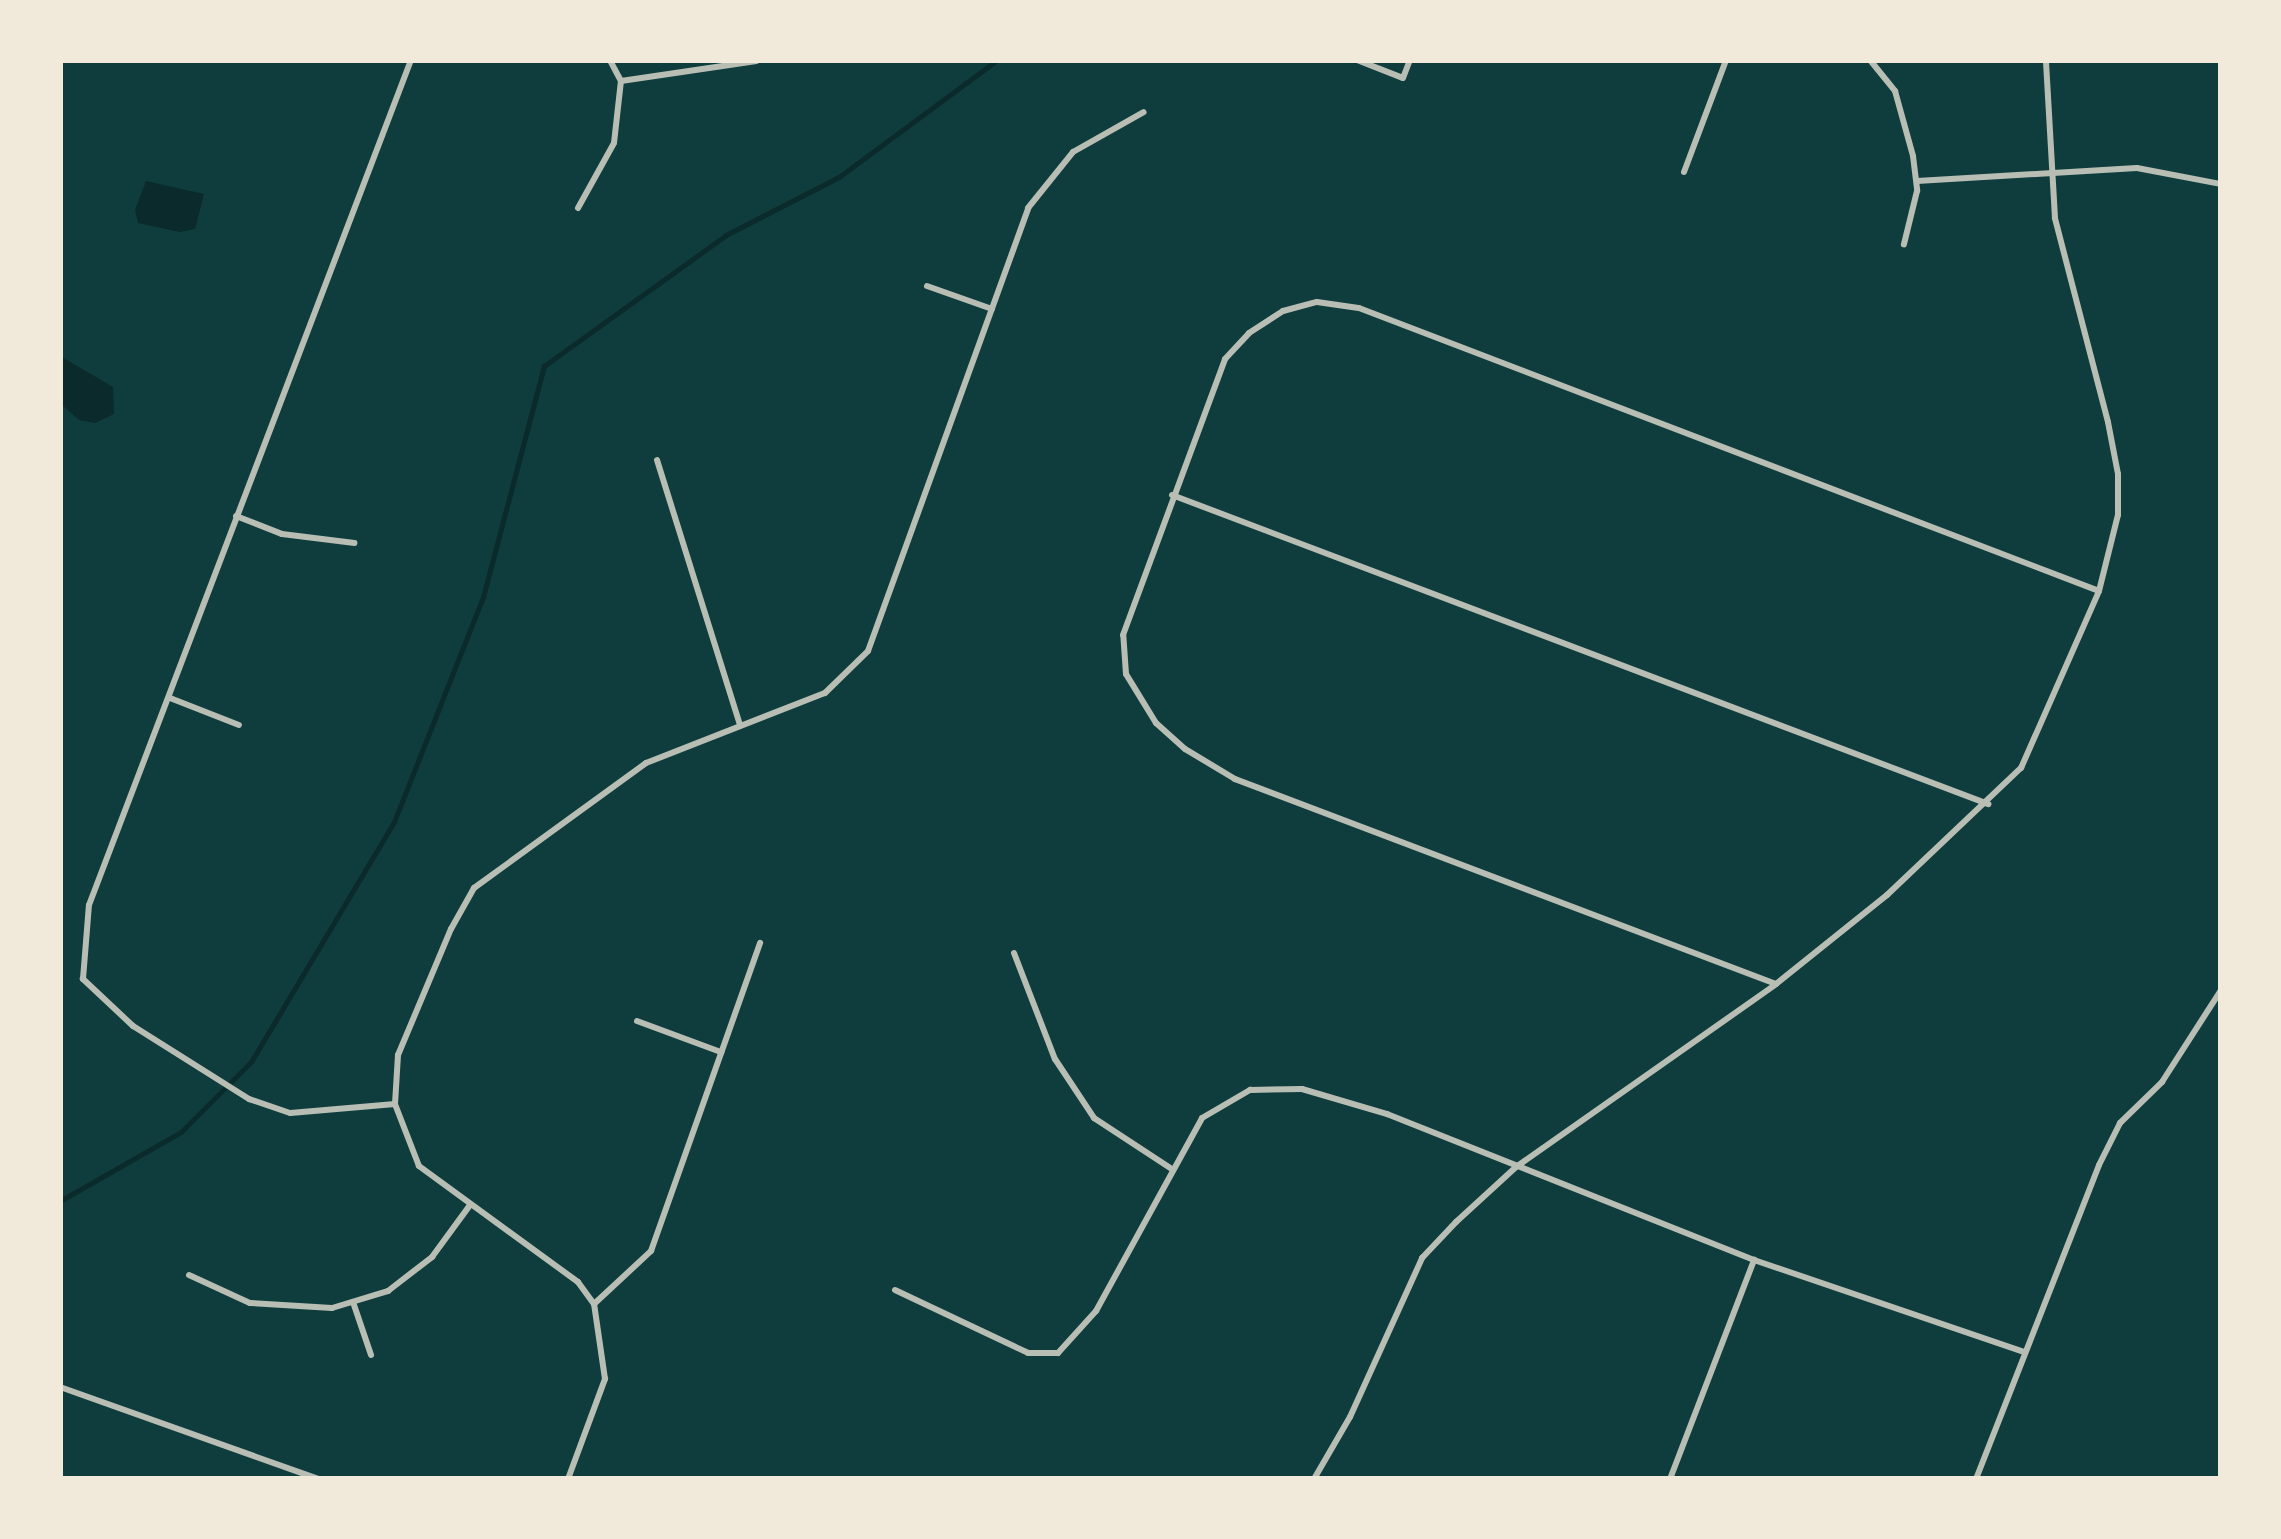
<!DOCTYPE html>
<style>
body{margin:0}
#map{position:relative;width:2281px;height:1539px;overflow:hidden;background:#0f3d3e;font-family:"Varela Round",sans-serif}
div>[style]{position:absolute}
.water>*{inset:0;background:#0a2a2b}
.stream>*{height:4.5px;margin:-2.25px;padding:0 2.25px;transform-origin:2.25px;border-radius:2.25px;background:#0a2a2b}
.minor>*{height:6px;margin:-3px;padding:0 3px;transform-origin:3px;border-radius:3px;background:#b8beb3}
span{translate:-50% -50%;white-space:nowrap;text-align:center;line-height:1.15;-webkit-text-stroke:12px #f1e9da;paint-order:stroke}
.frame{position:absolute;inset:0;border:63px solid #f1e9da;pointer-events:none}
</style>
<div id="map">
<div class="water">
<div style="clip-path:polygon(146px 181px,204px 194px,195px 229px,180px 232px,138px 223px,135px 210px)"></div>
<div style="clip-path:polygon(60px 356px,113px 387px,114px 414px,95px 423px,79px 420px,60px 403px)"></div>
</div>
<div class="stream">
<div style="left:60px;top:1201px;width:139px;rotate:-29.7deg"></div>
<div style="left:181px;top:1132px;width:99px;rotate:-45deg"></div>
<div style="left:251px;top:1062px;width:279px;rotate:-59.2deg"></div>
<div style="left:394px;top:822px;width:242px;rotate:-68.4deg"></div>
<div style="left:483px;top:597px;width:239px;rotate:-75.2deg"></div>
<div style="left:544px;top:366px;width:224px;rotate:-35.7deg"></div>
<div style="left:726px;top:235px;width:127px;rotate:-27.2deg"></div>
<div style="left:839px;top:177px;width:197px;rotate:-36.5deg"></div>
</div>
<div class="minor">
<div style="left:1357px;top:60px;width:49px;rotate:21.4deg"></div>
<div style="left:1403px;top:78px;width:19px;rotate:-69deg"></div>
<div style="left:1870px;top:60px;width:40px;rotate:51deg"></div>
<div style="left:1895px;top:91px;width:67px;rotate:74.5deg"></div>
<div style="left:1913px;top:156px;width:35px;rotate:83deg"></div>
<div style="left:1917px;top:191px;width:55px;rotate:103.8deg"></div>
<div style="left:621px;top:81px;width:137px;rotate:-8.4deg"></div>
<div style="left:1684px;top:172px;width:120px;rotate:-69.4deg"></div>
<div style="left:1917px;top:181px;width:220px;rotate:-3.4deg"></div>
<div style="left:2137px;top:168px;width:86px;rotate:10.8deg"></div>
<div style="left:578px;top:208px;width:74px;rotate:-61deg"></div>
<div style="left:614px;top:143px;width:62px;rotate:-83.6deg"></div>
<div style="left:621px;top:81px;width:24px;rotate:-118deg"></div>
<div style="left:927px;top:286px;width:69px;rotate:19.5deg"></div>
<div style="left:657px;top:460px;width:278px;rotate:72.6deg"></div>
<div style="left:1172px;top:495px;width:873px;rotate:20.74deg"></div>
<div style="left:236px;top:516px;width:49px;rotate:21.4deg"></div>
<div style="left:282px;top:534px;width:73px;rotate:7.1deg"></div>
<div style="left:170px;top:698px;width:74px;rotate:21.4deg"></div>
<div style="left:1014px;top:953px;width:114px;rotate:68.9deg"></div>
<div style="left:1055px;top:1059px;width:71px;rotate:56.5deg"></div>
<div style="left:1094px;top:1118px;width:93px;rotate:33.2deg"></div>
<div style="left:1776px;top:984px;width:579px;rotate:-159.25deg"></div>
<div style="left:1235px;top:779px;width:58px;rotate:-149deg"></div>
<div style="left:1185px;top:749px;width:39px;rotate:-138deg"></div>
<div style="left:1156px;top:723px;width:57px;rotate:-121.5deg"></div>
<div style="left:1126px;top:674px;width:39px;rotate:-94deg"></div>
<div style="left:1123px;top:635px;width:294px;rotate:-69.7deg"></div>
<div style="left:1225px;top:359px;width:35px;rotate:-47deg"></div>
<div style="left:1249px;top:333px;width:40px;rotate:-32.9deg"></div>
<div style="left:1283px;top:311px;width:35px;rotate:-15deg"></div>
<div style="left:1317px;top:302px;width:42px;rotate:8.1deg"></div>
<div style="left:1359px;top:308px;width:792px;rotate:20.93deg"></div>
<div style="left:637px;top:1021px;width:90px;rotate:20.3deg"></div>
<div style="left:395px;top:1104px;width:105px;rotate:175.1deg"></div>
<div style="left:290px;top:1113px;width:43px;rotate:-161.1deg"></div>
<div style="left:249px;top:1099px;width:137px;rotate:-147.8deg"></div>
<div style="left:133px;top:1026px;width:69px;rotate:-136.8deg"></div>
<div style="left:83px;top:979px;width:74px;rotate:-85.4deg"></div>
<div style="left:89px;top:905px;width:904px;rotate:-69.14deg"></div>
<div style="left:189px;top:1275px;width:67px;rotate:24.7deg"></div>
<div style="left:250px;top:1303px;width:82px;rotate:3.5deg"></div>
<div style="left:332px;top:1308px;width:59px;rotate:-16.9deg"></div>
<div style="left:388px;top:1291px;width:56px;rotate:-37.7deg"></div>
<div style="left:432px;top:1257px;width:64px;rotate:-53.8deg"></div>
<div style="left:895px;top:1290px;width:147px;rotate:25.3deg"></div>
<div style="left:1028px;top:1353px;width:30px"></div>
<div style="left:1058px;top:1353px;width:57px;rotate:-47.9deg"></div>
<div style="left:1096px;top:1311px;width:220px;rotate:-61.2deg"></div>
<div style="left:1202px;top:1118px;width:56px;rotate:-30.3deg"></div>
<div style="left:1250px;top:1090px;width:52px;rotate:-1.1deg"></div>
<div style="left:1302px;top:1089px;width:89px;rotate:16.4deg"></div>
<div style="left:1387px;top:1114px;width:395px;rotate:21.7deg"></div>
<div style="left:1754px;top:1260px;width:285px;rotate:18.8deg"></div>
<div style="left:353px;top:1302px;width:56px;rotate:71.2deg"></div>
<div style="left:594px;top:1304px;width:78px;rotate:-42.9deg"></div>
<div style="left:651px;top:1251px;width:327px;rotate:-70.5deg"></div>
<div style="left:60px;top:1387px;width:274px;rotate:19.6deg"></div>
<div style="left:568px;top:1479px;width:107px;rotate:-69.7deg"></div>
<div style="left:605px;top:1379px;width:76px;rotate:-98.3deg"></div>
<div style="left:594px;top:1304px;width:27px;rotate:-126deg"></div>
<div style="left:578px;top:1282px;width:197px;rotate:-143.9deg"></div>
<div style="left:419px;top:1166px;width:66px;rotate:-111.2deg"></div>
<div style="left:395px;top:1104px;width:49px;rotate:-86.5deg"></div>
<div style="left:398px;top:1055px;width:137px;rotate:-67.2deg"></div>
<div style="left:451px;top:929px;width:47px;rotate:-60.7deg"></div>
<div style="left:474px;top:888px;width:213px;rotate:-36deg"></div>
<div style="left:646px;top:763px;width:192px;rotate:-21.4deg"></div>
<div style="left:825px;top:693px;width:60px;rotate:-44.3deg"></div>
<div style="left:868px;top:651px;width:471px;rotate:-70.1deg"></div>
<div style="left:1028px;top:208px;width:72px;rotate:-51.2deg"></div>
<div style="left:1073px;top:152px;width:81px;rotate:-29.4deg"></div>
<div style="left:1314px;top:1479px;width:72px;rotate:-59.9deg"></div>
<div style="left:1350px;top:1417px;width:175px;rotate:-65.6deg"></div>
<div style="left:1422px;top:1258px;width:50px;rotate:-46.6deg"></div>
<div style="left:1456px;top:1222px;width:81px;rotate:-42.5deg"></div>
<div style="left:1516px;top:1167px;width:318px;rotate:-35.1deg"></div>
<div style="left:1776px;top:984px;width:142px;rotate:-38.7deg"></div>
<div style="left:1887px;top:895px;width:185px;rotate:-43.5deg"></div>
<div style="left:2021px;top:768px;width:193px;rotate:-66.2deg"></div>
<div style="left:2099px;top:591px;width:78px;rotate:-76deg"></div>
<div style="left:2118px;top:515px;width:41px;rotate:-90deg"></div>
<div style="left:2118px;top:474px;width:53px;rotate:-100.9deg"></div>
<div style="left:2108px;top:422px;width:211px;rotate:-104.6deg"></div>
<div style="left:2055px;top:218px;width:158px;rotate:-93.3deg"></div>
<div style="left:1670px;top:1479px;width:235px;rotate:-69deg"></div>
<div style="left:1976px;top:1479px;width:337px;rotate:-68.6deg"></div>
<div style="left:2099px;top:1165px;width:47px;rotate:-63.4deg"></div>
<div style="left:2120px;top:1123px;width:59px;rotate:-44.3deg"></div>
<div style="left:2162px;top:1082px;width:109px;rotate:-57.3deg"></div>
</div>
<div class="frame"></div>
</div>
